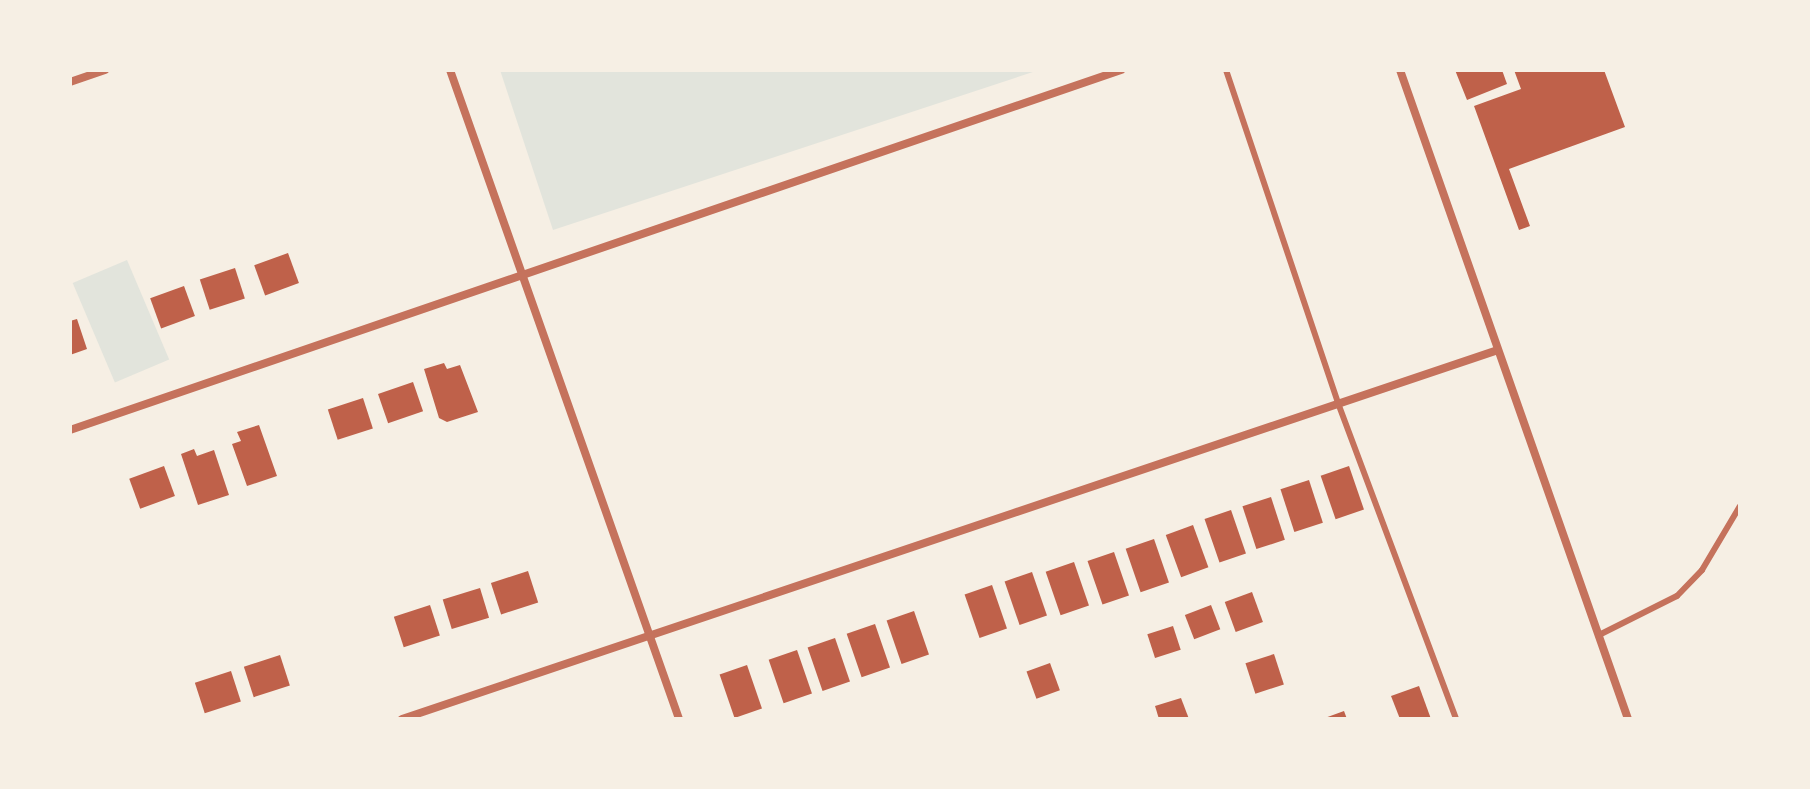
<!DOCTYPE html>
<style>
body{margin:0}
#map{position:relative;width:1810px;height:789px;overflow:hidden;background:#f6efe4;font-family:"Space Grotesk",sans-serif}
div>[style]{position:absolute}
.green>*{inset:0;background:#e2e4dc;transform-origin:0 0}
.building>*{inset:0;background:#bf614a;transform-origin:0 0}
.service>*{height:6px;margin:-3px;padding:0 3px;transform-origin:3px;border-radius:3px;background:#c5725c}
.minor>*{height:8px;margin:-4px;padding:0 4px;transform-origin:4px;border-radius:4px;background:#c5725c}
span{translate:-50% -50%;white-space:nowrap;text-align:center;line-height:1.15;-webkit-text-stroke:8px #f6efe4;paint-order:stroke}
.frame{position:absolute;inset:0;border:72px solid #f6efe4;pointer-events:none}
</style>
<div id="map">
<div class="green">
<div style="clip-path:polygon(500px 70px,1039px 70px,553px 230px)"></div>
<div style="left:127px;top:260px;width:108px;height:59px;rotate:67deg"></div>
</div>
<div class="building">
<div style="clip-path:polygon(1455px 70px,1502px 70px,1507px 84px,1467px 100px)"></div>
<div style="clip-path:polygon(1514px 70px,1604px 70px,1625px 127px,1509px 169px,1530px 226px,1519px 230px,1474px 106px,1521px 89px)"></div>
<div style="left:288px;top:253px;width:32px;height:36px;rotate:70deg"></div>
<div style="left:235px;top:268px;width:32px;height:37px;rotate:72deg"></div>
<div style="left:184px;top:286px;width:32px;height:36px;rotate:70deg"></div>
<div style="clip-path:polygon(77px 319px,87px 349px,70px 355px,70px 321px)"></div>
<div style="clip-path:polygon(444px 363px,447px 369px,460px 365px,478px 412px,447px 422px,439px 418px,424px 369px)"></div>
<div style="left:413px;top:382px;width:31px;height:37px;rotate:71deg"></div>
<div style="left:363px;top:398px;width:32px;height:37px;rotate:72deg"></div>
<div style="clip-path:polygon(259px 425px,277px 476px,247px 486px,232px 444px,241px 441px,237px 432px)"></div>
<div style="clip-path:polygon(194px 449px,197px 456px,214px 450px,229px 495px,198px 505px,181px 454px)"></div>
<div style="left:164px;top:466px;width:32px;height:37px;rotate:70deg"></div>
<div style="left:1349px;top:466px;width:46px;height:30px;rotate:71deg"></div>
<div style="left:1309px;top:480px;width:45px;height:30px;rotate:72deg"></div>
<div style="left:1271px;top:497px;width:45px;height:30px;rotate:72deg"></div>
<div style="left:1231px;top:510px;width:46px;height:28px;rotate:71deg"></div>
<div style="left:1193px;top:525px;width:45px;height:29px;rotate:70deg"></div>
<div style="left:1154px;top:539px;width:46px;height:30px;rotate:71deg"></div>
<div style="left:1114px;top:552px;width:46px;height:28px;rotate:71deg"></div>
<div style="left:1074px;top:562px;width:46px;height:30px;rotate:71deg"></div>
<div style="left:528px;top:571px;width:33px;height:39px;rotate:72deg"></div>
<div style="left:1032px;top:572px;width:46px;height:29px;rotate:71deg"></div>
<div style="left:992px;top:585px;width:46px;height:29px;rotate:71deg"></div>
<div style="left:480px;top:588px;width:31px;height:39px;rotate:73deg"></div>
<div style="left:1252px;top:592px;width:32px;height:29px;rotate:70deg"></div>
<div style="left:430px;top:605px;width:32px;height:38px;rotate:72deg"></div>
<div style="left:1211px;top:605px;width:26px;height:28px;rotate:69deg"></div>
<div style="left:914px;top:611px;width:46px;height:29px;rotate:71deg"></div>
<div style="left:875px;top:624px;width:46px;height:30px;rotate:71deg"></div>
<div style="left:1173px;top:626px;width:25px;height:27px;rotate:72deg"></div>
<div style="left:835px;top:638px;width:46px;height:29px;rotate:71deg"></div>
<div style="left:797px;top:650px;width:46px;height:30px;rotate:71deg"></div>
<div style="left:1274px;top:654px;width:32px;height:30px;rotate:72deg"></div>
<div style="left:280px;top:655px;width:32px;height:38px;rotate:72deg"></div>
<div style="left:1050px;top:663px;width:29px;height:25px;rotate:70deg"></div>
<div style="left:747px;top:665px;width:46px;height:29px;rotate:71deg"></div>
<div style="left:231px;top:671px;width:32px;height:38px;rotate:72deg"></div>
<div style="clip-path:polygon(1419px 686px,1431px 719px,1400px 719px,1391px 696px)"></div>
<div style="clip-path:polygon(1181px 698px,1189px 719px,1159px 719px,1155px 706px)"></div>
<div style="clip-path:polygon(1344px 711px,1347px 719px,1322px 719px)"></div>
</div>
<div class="service">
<div style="left:1226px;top:70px;width:351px;rotate:71.4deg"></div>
<div style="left:1338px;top:403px;width:337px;rotate:69.5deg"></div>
<div style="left:1599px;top:635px;width:87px;rotate:-26.6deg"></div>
<div style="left:1677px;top:596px;width:36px;rotate:-46deg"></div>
<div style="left:1702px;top:570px;width:74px;rotate:-59.3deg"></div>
</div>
<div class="minor">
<div style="left:450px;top:70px;width:688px;rotate:70.56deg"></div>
<div style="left:1400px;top:70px;width:688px;rotate:70.64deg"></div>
<div style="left:70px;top:82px;width:37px;rotate:-19deg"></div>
<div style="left:70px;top:430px;width:1111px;rotate:-18.91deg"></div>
<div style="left:402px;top:719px;width:1156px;rotate:-18.61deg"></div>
</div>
<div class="frame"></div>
</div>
